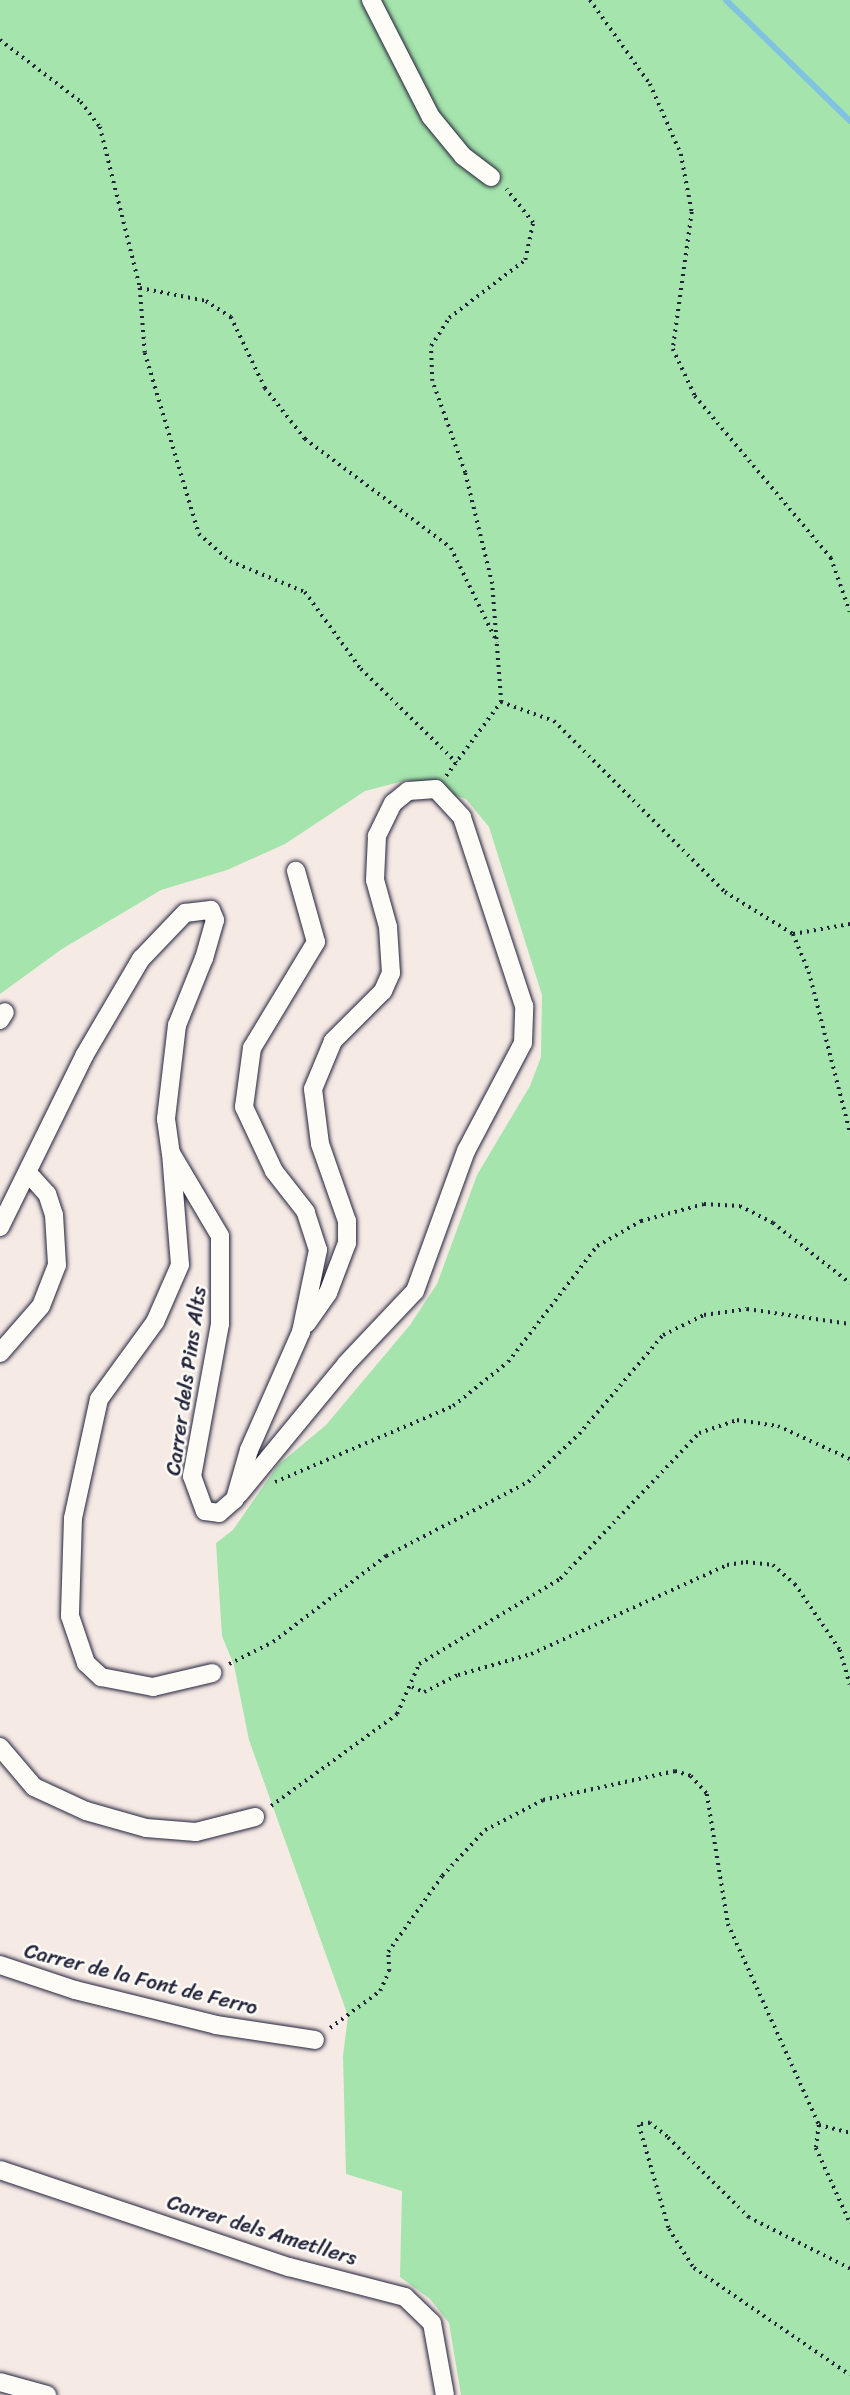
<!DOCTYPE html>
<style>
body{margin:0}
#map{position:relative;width:850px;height:2395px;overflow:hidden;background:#f6eae5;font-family:Sriracha,sans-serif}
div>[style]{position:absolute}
.green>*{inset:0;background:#a5e4ac}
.stream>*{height:6px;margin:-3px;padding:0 3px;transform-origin:3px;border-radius:3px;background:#80c3e0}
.path>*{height:3.5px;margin-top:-1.75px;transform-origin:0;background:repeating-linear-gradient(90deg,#22223b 0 2px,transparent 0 7px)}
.roads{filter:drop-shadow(0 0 2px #22223b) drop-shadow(0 0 2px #22223b)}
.minor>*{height:18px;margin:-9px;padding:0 9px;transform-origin:9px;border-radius:9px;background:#fdfcf7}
span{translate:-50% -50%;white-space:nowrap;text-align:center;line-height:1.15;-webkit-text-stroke:5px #fdfcf7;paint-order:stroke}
.street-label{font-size:21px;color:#22223b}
</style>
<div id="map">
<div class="green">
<div style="clip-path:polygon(0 0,850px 0,850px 2395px,461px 2395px,449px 2323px,430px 2299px,400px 2277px,402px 2191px,346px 2174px,343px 2056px,348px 2016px,249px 1740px,234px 1665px,222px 1636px,216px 1543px,233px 1530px,278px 1465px,326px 1425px,410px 1325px,437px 1284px,477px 1175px,530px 1086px,541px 1057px,542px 995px,489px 827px,466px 799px,407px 780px,365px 791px,285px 844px,227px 870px,161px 890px,62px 949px,0 994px)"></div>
</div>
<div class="stream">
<div style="left:726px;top:0;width:173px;rotate:44.3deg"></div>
</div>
<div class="path">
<div style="left:590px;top:0;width:103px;rotate:54.5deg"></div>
<div style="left:650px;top:84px;width:77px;rotate:66.1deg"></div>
<div style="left:681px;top:154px;width:59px;rotate:79.3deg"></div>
<div style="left:692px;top:212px;width:138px;rotate:97.9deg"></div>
<div style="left:673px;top:349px;width:52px;rotate:64.9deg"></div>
<div style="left:695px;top:396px;width:212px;rotate:50deg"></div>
<div style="left:831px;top:558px;width:57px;rotate:70.6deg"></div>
<div style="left:0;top:40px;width:102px;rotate:37.4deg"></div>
<div style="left:81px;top:102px;width:31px;rotate:53deg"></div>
<div style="left:100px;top:127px;width:166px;rotate:76deg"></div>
<div style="left:140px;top:288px;width:65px;rotate:85.6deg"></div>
<div style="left:145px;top:353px;width:189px;rotate:73.4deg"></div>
<div style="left:199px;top:534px;width:41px;rotate:41.1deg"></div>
<div style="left:230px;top:561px;width:81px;rotate:22.5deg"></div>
<div style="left:305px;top:592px;width:95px;rotate:54deg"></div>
<div style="left:361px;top:669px;width:134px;rotate:44.4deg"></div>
<div style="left:140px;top:288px;width:67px;rotate:11.1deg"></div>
<div style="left:206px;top:301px;width:30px;rotate:33deg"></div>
<div style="left:231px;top:317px;width:79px;rotate:64.4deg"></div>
<div style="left:265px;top:388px;width:65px;rotate:51.9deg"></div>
<div style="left:305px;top:439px;width:182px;rotate:36.7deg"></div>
<div style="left:451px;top:548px;width:105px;rotate:63.9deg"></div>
<div style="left:501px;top:702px;width:56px;rotate:19.7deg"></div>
<div style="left:554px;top:721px;width:242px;rotate:45deg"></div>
<div style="left:725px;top:892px;width:80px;rotate:31.7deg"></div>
<div style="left:793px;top:934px;width:41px;rotate:67.2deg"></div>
<div style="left:809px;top:972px;width:165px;rotate:75.6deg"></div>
<div style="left:446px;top:776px;width:92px;rotate:-53.4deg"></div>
<div style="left:501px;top:702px;width:118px;rotate:-94.4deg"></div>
<div style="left:492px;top:584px;width:114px;rotate:-103.7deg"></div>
<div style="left:465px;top:473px;width:98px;rotate:-109.7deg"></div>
<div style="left:432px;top:381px;width:35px;rotate:-92deg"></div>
<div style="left:431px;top:346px;width:33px;rotate:-57deg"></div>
<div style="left:449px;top:318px;width:96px;rotate:-37.3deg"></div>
<div style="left:525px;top:260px;width:38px;rotate:-78deg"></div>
<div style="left:533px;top:223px;width:43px;rotate:-128.5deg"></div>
<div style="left:793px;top:934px;width:58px;rotate:-10deg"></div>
<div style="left:275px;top:1482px;width:194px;rotate:-23.1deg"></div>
<div style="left:453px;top:1406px;width:70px;rotate:-38.7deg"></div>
<div style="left:508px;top:1362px;width:146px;rotate:-52.5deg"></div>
<div style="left:597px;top:1246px;width:51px;rotate:-29.6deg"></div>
<div style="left:641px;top:1221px;width:65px;rotate:-15.1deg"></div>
<div style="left:704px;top:1204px;width:36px;rotate:3deg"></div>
<div style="left:740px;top:1206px;width:37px;rotate:27deg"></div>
<div style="left:773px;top:1223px;width:98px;rotate:37.9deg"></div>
<div style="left:229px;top:1664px;width:49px;rotate:-26.6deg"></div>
<div style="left:273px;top:1642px;width:142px;rotate:-37.3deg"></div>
<div style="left:386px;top:1556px;width:160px;rotate:-27.5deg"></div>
<div style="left:528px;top:1482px;width:70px;rotate:-43.3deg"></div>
<div style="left:579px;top:1434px;width:130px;rotate:-49.7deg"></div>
<div style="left:663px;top:1335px;width:46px;rotate:-26deg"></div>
<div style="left:704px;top:1315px;width:43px;rotate:-7.9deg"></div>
<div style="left:747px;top:1309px;width:104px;rotate:8.3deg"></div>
<div style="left:412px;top:1687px;width:13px;rotate:23deg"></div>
<div style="left:424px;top:1692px;width:38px;rotate:-27deg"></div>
<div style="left:458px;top:1675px;width:76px;rotate:-16deg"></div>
<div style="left:531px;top:1654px;width:215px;rotate:-24.4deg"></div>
<div style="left:727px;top:1565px;width:19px;rotate:-9deg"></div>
<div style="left:746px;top:1562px;width:27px;rotate:6deg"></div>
<div style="left:773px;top:1565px;width:29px;rotate:41deg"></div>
<div style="left:795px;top:1584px;width:80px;rotate:55.7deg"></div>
<div style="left:840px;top:1650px;width:36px;rotate:74deg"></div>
<div style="left:271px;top:1806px;width:156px;rotate:-36.1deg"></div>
<div style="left:397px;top:1714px;width:55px;rotate:-66.3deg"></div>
<div style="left:419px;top:1664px;width:165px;rotate:-31.1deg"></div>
<div style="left:560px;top:1579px;width:202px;rotate:-46.4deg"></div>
<div style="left:699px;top:1433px;width:40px;rotate:-18.9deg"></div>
<div style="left:737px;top:1420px;width:41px;rotate:8.3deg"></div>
<div style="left:778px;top:1426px;width:79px;rotate:24.6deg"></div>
<div style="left:330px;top:2028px;width:62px;rotate:-36.5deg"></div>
<div style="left:380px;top:1991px;width:22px;rotate:-66deg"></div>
<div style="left:389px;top:1971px;width:19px;rotate:-93deg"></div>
<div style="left:388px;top:1952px;width:93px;rotate:-54.6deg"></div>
<div style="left:442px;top:1876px;width:63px;rotate:-46.9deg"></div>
<div style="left:485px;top:1830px;width:65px;rotate:-27.3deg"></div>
<div style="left:543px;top:1800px;width:135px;rotate:-12.4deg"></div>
<div style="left:675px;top:1771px;width:17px;rotate:17deg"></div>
<div style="left:691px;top:1776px;width:24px;rotate:48deg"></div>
<div style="left:707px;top:1794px;width:132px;rotate:80.8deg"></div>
<div style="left:728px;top:1924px;width:221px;rotate:65.6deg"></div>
<div style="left:819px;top:2125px;width:23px;rotate:97deg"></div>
<div style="left:816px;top:2148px;width:82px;rotate:65.6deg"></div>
<div style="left:819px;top:2125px;width:32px;rotate:14deg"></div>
<div style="left:850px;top:2269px;width:113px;rotate:-153.2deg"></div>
<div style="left:749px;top:2218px;width:115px;rotate:-135.4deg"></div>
<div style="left:667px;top:2137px;width:22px;rotate:-141deg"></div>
<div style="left:650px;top:2123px;width:11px;rotate:170deg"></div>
<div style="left:639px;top:2125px;width:108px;rotate:73.9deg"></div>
<div style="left:669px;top:2229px;width:46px;rotate:57.3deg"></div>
<div style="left:694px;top:2268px;width:189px;rotate:34.4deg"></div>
</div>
<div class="roads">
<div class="minor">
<div style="left:371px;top:0;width:131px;rotate:62.9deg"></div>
<div style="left:431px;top:117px;width:50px;rotate:50.6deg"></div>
<div style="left:463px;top:156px;width:35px;rotate:37deg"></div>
<div style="left:0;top:1020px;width:9px;rotate:-58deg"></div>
<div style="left:171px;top:1153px;width:112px;rotate:85.4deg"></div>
<div style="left:180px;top:1265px;width:62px;rotate:113.7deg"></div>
<div style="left:155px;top:1322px;width:95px;rotate:126deg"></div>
<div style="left:99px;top:1399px;width:122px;rotate:102.3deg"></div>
<div style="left:73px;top:1518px;width:98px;rotate:91.8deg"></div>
<div style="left:70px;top:1616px;width:50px;rotate:71.2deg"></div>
<div style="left:86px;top:1663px;width:21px;rotate:43deg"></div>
<div style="left:101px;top:1677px;width:53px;rotate:10.9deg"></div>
<div style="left:153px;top:1687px;width:61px;rotate:-13.3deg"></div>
<div style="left:0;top:1227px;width:191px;rotate:-63.8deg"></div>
<div style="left:84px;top:1056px;width:113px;rotate:-59.6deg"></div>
<div style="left:141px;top:959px;width:64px;rotate:-46.3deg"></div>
<div style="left:185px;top:913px;width:26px;rotate:-7deg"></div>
<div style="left:211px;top:910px;width:11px;rotate:68deg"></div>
<div style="left:215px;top:920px;width:40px;rotate:106deg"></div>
<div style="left:204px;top:958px;width:72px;rotate:111.9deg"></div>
<div style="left:177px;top:1025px;width:95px;rotate:96.7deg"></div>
<div style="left:166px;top:1119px;width:34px;rotate:82deg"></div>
<div style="left:171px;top:1153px;width:96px;rotate:59.4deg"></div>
<div style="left:220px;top:1236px;width:88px;rotate:90deg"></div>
<div style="left:220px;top:1324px;width:155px;rotate:100.4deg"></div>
<div style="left:192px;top:1476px;width:37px;rotate:70deg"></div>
<div style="left:205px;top:1511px;width:14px;rotate:8deg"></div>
<div style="left:219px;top:1513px;width:21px;rotate:-41deg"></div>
<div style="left:235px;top:1499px;width:51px;rotate:-74.1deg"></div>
<div style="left:249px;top:1450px;width:129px;rotate:-66.2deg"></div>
<div style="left:301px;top:1332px;width:84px;rotate:-78.3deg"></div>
<div style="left:318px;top:1250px;width:40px;rotate:-108deg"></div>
<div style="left:306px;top:1212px;width:52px;rotate:-128deg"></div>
<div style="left:274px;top:1171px;width:71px;rotate:-115.1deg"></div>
<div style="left:244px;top:1107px;width:60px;rotate:-82.3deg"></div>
<div style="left:252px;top:1048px;width:124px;rotate:-58.9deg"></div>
<div style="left:316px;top:942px;width:74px;rotate:-105.7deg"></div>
<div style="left:0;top:1353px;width:62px;rotate:-48.9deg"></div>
<div style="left:41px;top:1306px;width:44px;rotate:-68.7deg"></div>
<div style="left:57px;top:1265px;width:50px;rotate:-93.4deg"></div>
<div style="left:54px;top:1215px;width:22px;rotate:-108deg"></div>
<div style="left:47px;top:1194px;width:27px;rotate:-132deg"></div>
<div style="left:239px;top:1494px;width:168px;rotate:-50.5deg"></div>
<div style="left:346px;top:1364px;width:100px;rotate:-46.6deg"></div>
<div style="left:415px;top:1291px;width:149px;rotate:-70deg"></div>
<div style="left:466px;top:1151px;width:122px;rotate:-62.2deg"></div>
<div style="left:523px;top:1043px;width:37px;rotate:-88deg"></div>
<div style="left:524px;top:1006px;width:199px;rotate:-108.2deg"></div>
<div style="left:462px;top:817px;width:38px;rotate:-133deg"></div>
<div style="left:436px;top:789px;width:28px;rotate:176deg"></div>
<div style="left:408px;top:791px;width:19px;rotate:141deg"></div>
<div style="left:393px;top:803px;width:37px;rotate:116deg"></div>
<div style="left:377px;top:836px;width:44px;rotate:92.6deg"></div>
<div style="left:375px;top:880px;width:49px;rotate:74.5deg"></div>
<div style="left:388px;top:927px;width:46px;rotate:86.3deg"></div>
<div style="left:391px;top:973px;width:20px;rotate:114deg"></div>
<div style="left:383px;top:991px;width:71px;rotate:135deg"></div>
<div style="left:333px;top:1041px;width:52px;rotate:112.6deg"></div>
<div style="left:313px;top:1089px;width:55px;rotate:82.7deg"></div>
<div style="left:320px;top:1144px;width:82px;rotate:70.7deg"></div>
<div style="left:347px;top:1221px;width:22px;rotate:90deg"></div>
<div style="left:347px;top:1243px;width:53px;rotate:110.8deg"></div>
<div style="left:328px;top:1293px;width:37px;rotate:125deg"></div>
<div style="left:0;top:1747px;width:52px;rotate:49.6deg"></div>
<div style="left:34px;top:1787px;width:57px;rotate:24.8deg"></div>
<div style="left:86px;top:1811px;width:62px;rotate:15.8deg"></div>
<div style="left:146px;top:1828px;width:50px;rotate:4.6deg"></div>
<div style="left:196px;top:1832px;width:61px;rotate:-14.3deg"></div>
<div style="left:0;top:1965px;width:79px;rotate:18.4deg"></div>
<div style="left:75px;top:1990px;width:145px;rotate:13.9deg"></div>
<div style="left:216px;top:2025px;width:100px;rotate:8.6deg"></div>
<div style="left:0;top:2170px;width:305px;rotate:18.6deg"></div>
<div style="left:289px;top:2267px;width:120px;rotate:14.5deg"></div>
<div style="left:405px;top:2297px;width:37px;rotate:44deg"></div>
<div style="left:432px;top:2323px;width:73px;rotate:79.8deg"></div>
<div style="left:0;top:2382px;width:49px;rotate:15.5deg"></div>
</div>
</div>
<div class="street-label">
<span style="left:186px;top:1381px;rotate:-82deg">Carrer dels Pins Alts</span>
<span style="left:141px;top:1979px;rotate:14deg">Carrer de la Font de Ferro</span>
<span style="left:262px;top:2230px;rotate:17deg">Carrer dels Ametllers</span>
</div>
</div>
